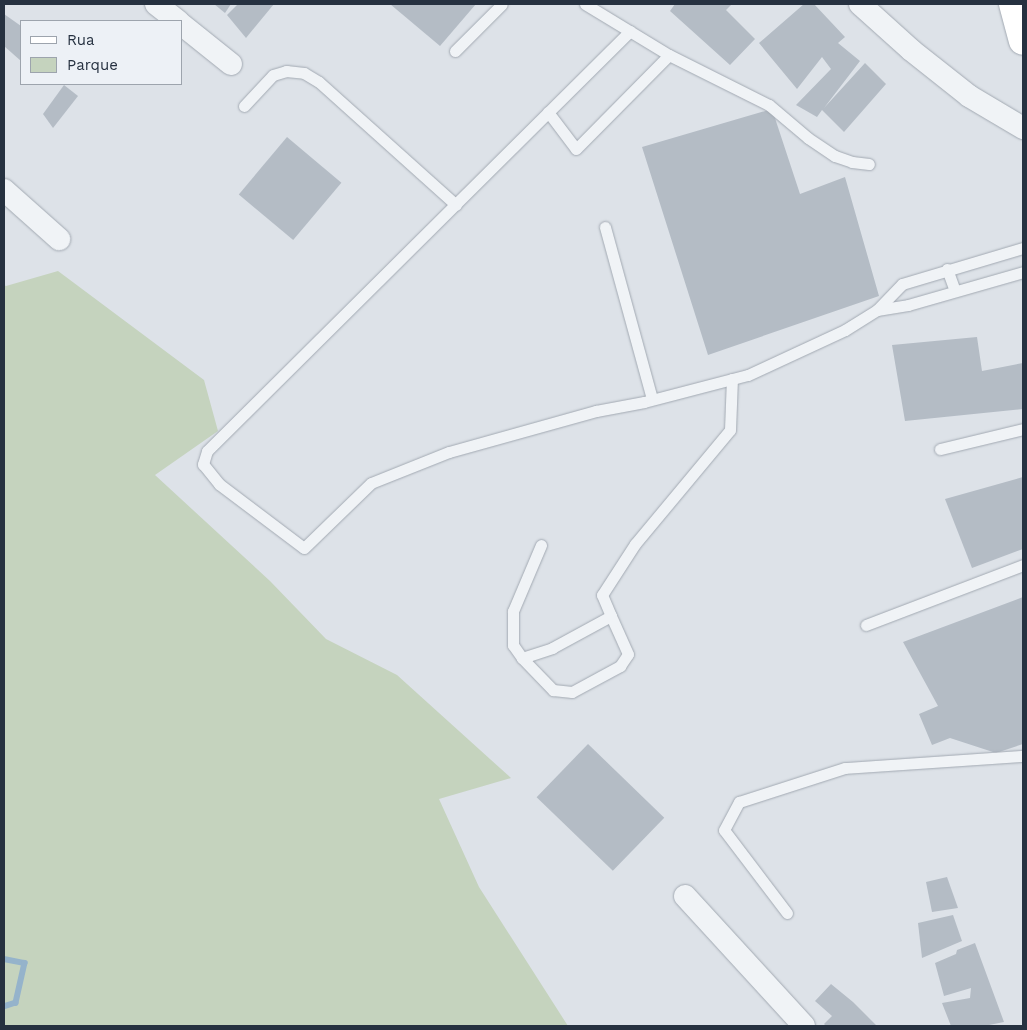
<!DOCTYPE html>
<style>
body{margin:0}
#map{position:relative;width:1027px;height:1030px;overflow:hidden;background:#dde2e8;font-family:"Work Sans",sans-serif}
div>[style]{position:absolute}
.green>*{inset:0;background:#c5d3be}
.stream>*{height:5.5px;margin:-2.75px;padding:0 2.75px;transform-origin:2.75px;border-radius:2.75px;background:#95b3cb}
.building>*{inset:0;background:#b4bcc5;transform-origin:0 0}
.roads{filter:drop-shadow(0 0 1px #a2a9b2) drop-shadow(0 0 1px #a2a9b2)}
.lane>*{height:11px;margin:-5.5px;padding:0 5.5px;transform-origin:5.5px;border-radius:5.5px;background:#f0f3f6}
.street>*{height:22px;margin:-11px;padding:0 11px;transform-origin:11px;border-radius:11px;background:#f0f3f6}
.primary>*{height:28px;margin:-14px;padding:0 14px;transform-origin:14px;border-radius:14px;background:#fff}
span{translate:-50% -50%;white-space:nowrap;text-align:center;line-height:1.15;-webkit-text-stroke:5px #edf1f6;paint-order:stroke}
.frame{position:absolute;inset:0;border:5px solid #263140;pointer-events:none}
.legend{position:absolute;left:20px;top:20px;width:162px;height:65px;box-sizing:border-box;background:#edf1f6;border:1px solid #9da4ad;margin:0;padding:6px 9px;list-style:none;font-size:15px;color:#263140}
.legend li{display:flex;align-items:center;gap:10px;height:25px}
.legend b{width:25px;border:1px solid #9da4ad}
</style>
<div id="map">
<div class="green">
<div style="clip-path:polygon(58px 271px,204px 380px,218px 431px,155px 475px,270px 581px,326px 639px,397px 675px,511px 778px,439px 799px,479px 887px,568px 1026px,4px 1026px,4px 285px,6px 286px)"></div>
</div>
<div class="stream">
<div style="left:4px;top:959px;width:21px;rotate:11deg"></div>
<div style="left:25px;top:963px;width:41px;rotate:102.7deg"></div>
<div style="left:16px;top:1003px;width:13px;rotate:162deg"></div>
</div>
<div class="building">
<div style="clip-path:polygon(214px 4px,231px 4px,225px 13px)"></div>
<div style="clip-path:polygon(238px 4px,274px 4px,246px 38px,227px 15px)"></div>
<div style="clip-path:polygon(390px 4px,476px 4px,440px 46px)"></div>
<div style="clip-path:polygon(675px 4px,732px 4px,726px 10px,755px 39px,730px 65px,670px 11px)"></div>
<div style="clip-path:polygon(804px 4px,814px 4px,845px 37px,838px 43px,860px 61px,824px 108px,865px 63px,886px 84px,844px 132px,822px 110px,817px 117px,796px 105px,831px 69px,822px 57px,797px 89px,759px 43px)"></div>
<div style="clip-path:polygon(4px 14px,21px 26px,21px 61px,4px 46px)"></div>
<div style="clip-path:polygon(64px 85px,78px 96px,53px 128px,43px 114px)"></div>
<div style="clip-path:polygon(772px 109px,800px 194px,845px 177px,879px 296px,708px 355px,642px 147px)"></div>
<div style="left:287px;top:137px;width:71px;height:75px;rotate:40deg"></div>
<div style="clip-path:polygon(977px 337px,982px 371px,1023px 363px,1023px 409px,905px 421px,892px 345px)"></div>
<div style="clip-path:polygon(1023px 477px,1023px 549px,972px 568px,945px 499px)"></div>
<div style="clip-path:polygon(1023px 597px,1023px 744px,996px 753px,950px 738px,932px 745px,919px 714px,938px 706px,903px 642px)"></div>
<div style="left:588px;top:744px;width:106px;height:74px;rotate:44deg"></div>
<div style="clip-path:polygon(947px 877px,958px 908px,932px 912px,926px 882px)"></div>
<div style="clip-path:polygon(953px 915px,962px 941px,922px 958px,918px 923px)"></div>
<div style="clip-path:polygon(975px 943px,1004px 1022px,984px 1026px,951px 1026px,942px 1003px,970px 998px,971px 988px,944px 996px,935px 963px,956px 954px,957px 950px)"></div>
<div style="clip-path:polygon(831px 984px,853px 1002px,877px 1026px,826px 1026px,824px 1024px,832px 1016px,815px 1001px)"></div>
</div>
<div class="roads">
<div class="lane">
<div style="left:585px;top:4px;width:98px;rotate:31.3deg"></div>
<div style="left:669px;top:55px;width:112px;rotate:26.6deg"></div>
<div style="left:769px;top:105px;width:51px;rotate:40.2deg"></div>
<div style="left:808px;top:138px;width:32px;rotate:34deg"></div>
<div style="left:835px;top:156px;width:18px;rotate:19deg"></div>
<div style="left:852px;top:162px;width:17px;rotate:7deg"></div>
<div style="left:630px;top:31px;width:596px;rotate:135.2deg"></div>
<div style="left:207px;top:451px;width:14px;rotate:107deg"></div>
<div style="left:203px;top:464px;width:26px;rotate:51deg"></div>
<div style="left:219px;top:484px;width:106px;rotate:37deg"></div>
<div style="left:304px;top:548px;width:93px;rotate:-44.1deg"></div>
<div style="left:371px;top:483px;width:84px;rotate:-21.7deg"></div>
<div style="left:449px;top:452px;width:153px;rotate:-15.6deg"></div>
<div style="left:596px;top:411px;width:49px;rotate:-10.6deg"></div>
<div style="left:644px;top:402px;width:107px;rotate:-14.6deg"></div>
<div style="left:748px;top:375px;width:107px;rotate:-24.9deg"></div>
<div style="left:845px;top:330px;width:38px;rotate:-32deg"></div>
<div style="left:877px;top:310px;width:36px;rotate:-46deg"></div>
<div style="left:902px;top:284px;width:126px;rotate:-16.6deg"></div>
<div style="left:455px;top:51px;width:66px;rotate:-45deg"></div>
<div style="left:244px;top:106px;width:42px;rotate:-46.9deg"></div>
<div style="left:273px;top:75px;width:14px;rotate:-17deg"></div>
<div style="left:286px;top:71px;width:18px;rotate:6deg"></div>
<div style="left:304px;top:73px;width:17px;rotate:31deg"></div>
<div style="left:319px;top:82px;width:184px;rotate:41.9deg"></div>
<div style="left:548px;top:112px;width:46px;rotate:52.9deg"></div>
<div style="left:576px;top:149px;width:132px;rotate:-45.3deg"></div>
<div style="left:605px;top:227px;width:178px;rotate:74.7deg"></div>
<div style="left:947px;top:269px;width:23px;rotate:70deg"></div>
<div style="left:877px;top:310px;width:31px;rotate:-9deg"></div>
<div style="left:908px;top:305px;width:120px;rotate:-16deg"></div>
<div style="left:940px;top:449px;width:85px;rotate:-13.5deg"></div>
<div style="left:541px;top:545px;width:72px;rotate:113deg"></div>
<div style="left:513px;top:611px;width:34px;rotate:90deg"></div>
<div style="left:513px;top:645px;width:16px;rotate:55deg"></div>
<div style="left:522px;top:658px;width:45px;rotate:45.9deg"></div>
<div style="left:553px;top:690px;width:19px;rotate:6deg"></div>
<div style="left:572px;top:692px;width:55px;rotate:-28.4deg"></div>
<div style="left:620px;top:666px;width:14px;rotate:-56deg"></div>
<div style="left:628px;top:654px;width:42px;rotate:-114.1deg"></div>
<div style="left:866px;top:625px;width:168px;rotate:-20.9deg"></div>
<div style="left:522px;top:658px;width:32px;rotate:-18deg"></div>
<div style="left:552px;top:648px;width:67px;rotate:-28.5deg"></div>
<div style="left:611px;top:616px;width:23px;rotate:-113deg"></div>
<div style="left:602px;top:595px;width:61px;rotate:-57.1deg"></div>
<div style="left:635px;top:544px;width:148px;rotate:-50.2deg"></div>
<div style="left:730px;top:430px;width:51px;rotate:-87.8deg"></div>
<div style="left:787px;top:913px;width:104px;rotate:-127.2deg"></div>
<div style="left:724px;top:830px;width:32px;rotate:-62deg"></div>
<div style="left:739px;top:802px;width:111px;rotate:-17.8deg"></div>
<div style="left:845px;top:768px;width:178px;rotate:-3.9deg"></div>
</div>
<div class="street">
<div style="left:156px;top:4px;width:28px;rotate:38deg"></div>
<div style="left:860px;top:4px;width:69px;rotate:42deg"></div>
<div style="left:911px;top:50px;width:74px;rotate:38.4deg"></div>
<div style="left:969px;top:96px;width:63px;rotate:30.7deg"></div>
<div style="left:181px;top:24px;width:64px;rotate:38.7deg"></div>
<div style="left:4px;top:190px;width:74px;rotate:41.7deg"></div>
<div style="left:685px;top:896px;width:176px;rotate:47.5deg"></div>
</div>
<div class="primary">
<div style="left:1013px;top:4px;width:38px;rotate:75deg"></div>
</div>
</div>
<div class="frame"></div>
<ul class="legend">
<li><b style="height:6px;background:#fff"></b>Rua</li>
<li><b style="height:14px;background:#c5d3be"></b>Parque</li>
</ul>
</div>
